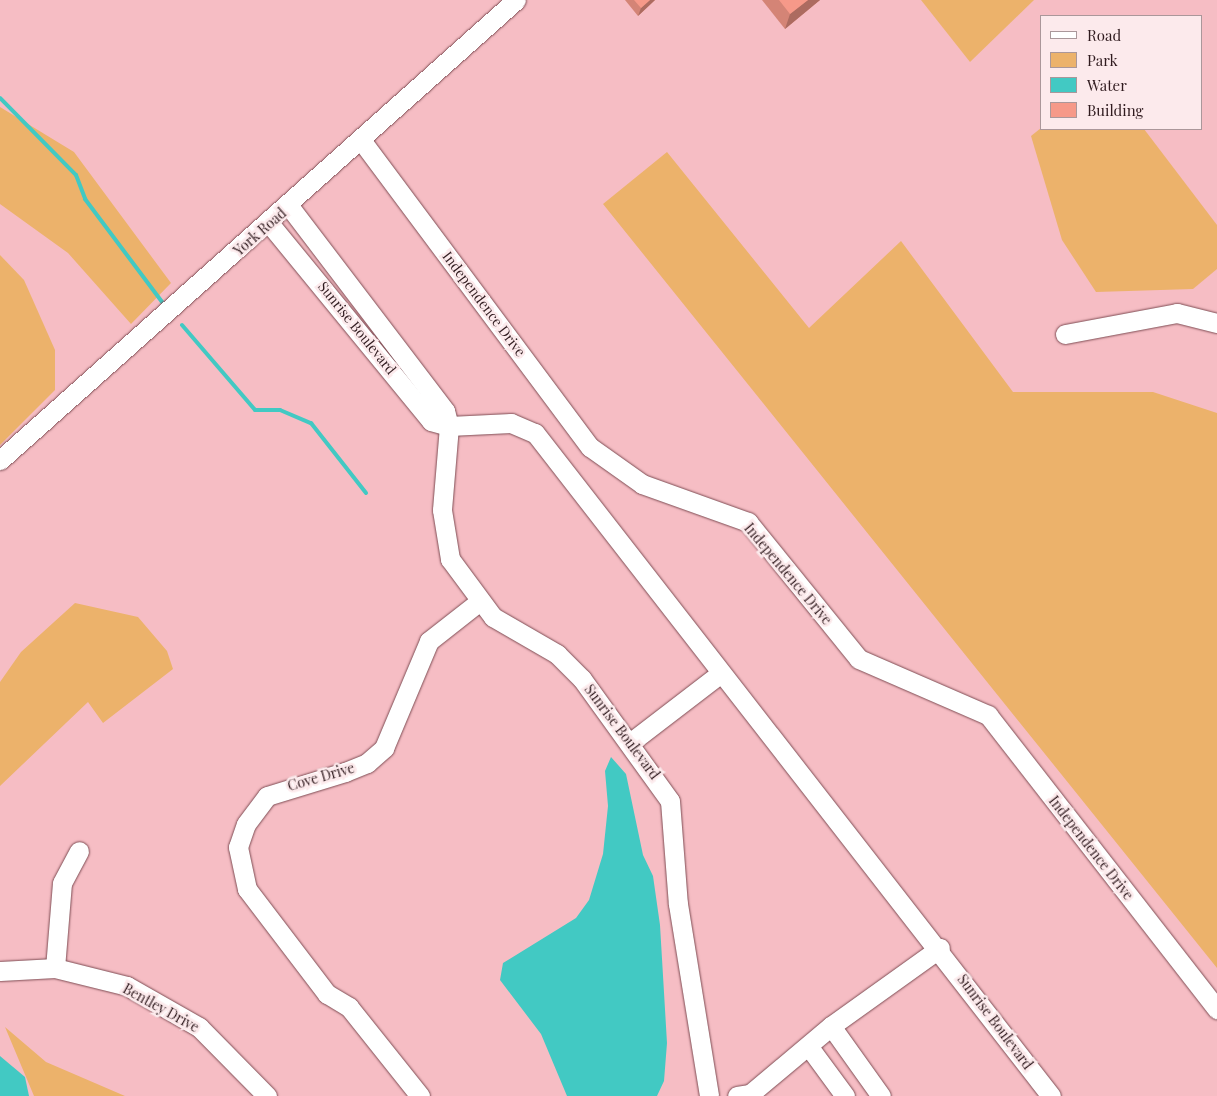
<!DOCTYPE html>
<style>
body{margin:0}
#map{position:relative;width:1217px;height:1096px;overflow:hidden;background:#f6bdc4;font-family:"Playfair Display",serif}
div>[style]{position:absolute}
.green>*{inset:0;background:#ecb26b}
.water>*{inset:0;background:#42c9c3}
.stream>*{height:4px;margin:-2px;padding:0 2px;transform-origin:2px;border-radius:2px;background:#42c9c3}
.roads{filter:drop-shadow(0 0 1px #7e4d54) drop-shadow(0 0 1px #7e4d54)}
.minor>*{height:19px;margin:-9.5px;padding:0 9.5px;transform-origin:9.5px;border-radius:9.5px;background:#fff}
.wall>*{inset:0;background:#d48476}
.shaded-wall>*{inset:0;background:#ac6b60}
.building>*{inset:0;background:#f69989}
span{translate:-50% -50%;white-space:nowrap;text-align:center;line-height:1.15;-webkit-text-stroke:5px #fceaec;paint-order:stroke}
.street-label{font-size:14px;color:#301b1f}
.legend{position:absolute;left:1040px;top:15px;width:162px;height:115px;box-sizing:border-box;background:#fceaec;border:1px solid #aa979a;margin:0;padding:6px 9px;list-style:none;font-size:15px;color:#301b1f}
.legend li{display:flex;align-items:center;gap:10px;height:25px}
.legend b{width:25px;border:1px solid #aa979a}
</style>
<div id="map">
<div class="green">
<div style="clip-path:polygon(921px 0,1034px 0,970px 62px)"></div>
<div style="clip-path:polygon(0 107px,74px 152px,171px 283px,131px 324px,68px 253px,0 204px)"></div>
<div style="clip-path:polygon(1041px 128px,1144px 129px,1217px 225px,1217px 269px,1193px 289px,1096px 292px,1062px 240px,1031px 136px)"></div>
<div style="clip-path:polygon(667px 152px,809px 328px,901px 241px,1013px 392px,1153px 392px,1217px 413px,1217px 968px,603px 204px)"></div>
<div style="clip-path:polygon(0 255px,24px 280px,55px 350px,55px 390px,0 445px)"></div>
<div style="clip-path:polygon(75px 603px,138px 617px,167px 651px,173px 669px,103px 723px,88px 702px,0 786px,0 682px,21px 652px)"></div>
<div style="clip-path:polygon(5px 1027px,46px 1062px,125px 1096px,34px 1096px)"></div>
</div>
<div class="water">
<div style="clip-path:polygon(611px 757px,626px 774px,643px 855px,653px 876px,660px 925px,667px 1043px,664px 1081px,657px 1096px,567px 1096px,541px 1034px,500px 980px,503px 963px,576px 918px,589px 900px,603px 854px,608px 806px,605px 771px)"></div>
<div style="clip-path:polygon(0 1056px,25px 1077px,29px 1096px,0 1096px)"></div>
</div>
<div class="stream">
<div style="left:0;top:98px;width:108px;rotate:45.4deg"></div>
<div style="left:76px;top:175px;width:26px;rotate:69deg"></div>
<div style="left:85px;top:199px;width:129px;rotate:53.2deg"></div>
<div style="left:182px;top:325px;width:112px;rotate:49.3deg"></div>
<div style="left:255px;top:410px;width:25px"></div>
<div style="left:280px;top:410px;width:34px;rotate:23deg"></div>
<div style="left:311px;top:423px;width:89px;rotate:51.8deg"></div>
</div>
<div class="roads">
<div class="minor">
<div style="left:361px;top:140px;width:383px;rotate:53.3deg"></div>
<div style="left:590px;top:447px;width:64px;rotate:35.4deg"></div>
<div style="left:642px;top:484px;width:113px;rotate:19.7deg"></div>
<div style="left:748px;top:522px;width:176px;rotate:51deg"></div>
<div style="left:859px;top:659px;width:141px;rotate:23.5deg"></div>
<div style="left:988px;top:715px;width:373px;rotate:52.1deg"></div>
<div style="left:289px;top:206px;width:258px;rotate:52.7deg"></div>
<div style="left:445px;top:411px;width:16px;rotate:75deg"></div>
<div style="left:449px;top:426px;width:84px;rotate:94.8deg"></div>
<div style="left:442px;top:510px;width:50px;rotate:80.7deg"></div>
<div style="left:450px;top:559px;width:72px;rotate:53.4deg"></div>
<div style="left:493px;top:617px;width:74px;rotate:30deg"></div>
<div style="left:557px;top:654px;width:35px;rotate:45deg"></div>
<div style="left:582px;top:679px;width:150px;rotate:54.2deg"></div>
<div style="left:670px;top:801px;width:103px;rotate:85.6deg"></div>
<div style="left:678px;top:904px;width:194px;rotate:80.8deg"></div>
<div style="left:269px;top:223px;width:256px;rotate:50.7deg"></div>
<div style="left:431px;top:421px;width:19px;rotate:16deg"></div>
<div style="left:449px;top:426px;width:62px;rotate:-2.8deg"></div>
<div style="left:511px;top:423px;width:26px;rotate:23deg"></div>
<div style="left:535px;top:433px;width:840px;rotate:52.11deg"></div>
<div style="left:1065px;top:334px;width:114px;rotate:-10.6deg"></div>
<div style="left:1177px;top:313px;width:41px;rotate:14deg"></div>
<div style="left:0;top:460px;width:691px;rotate:-41.72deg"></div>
<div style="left:631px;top:742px;width:113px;rotate:-37.5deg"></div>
<div style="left:55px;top:968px;width:85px;rotate:-85.3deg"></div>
<div style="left:62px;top:883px;width:36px;rotate:-62deg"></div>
<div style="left:0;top:971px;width:55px;rotate:-3.1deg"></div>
<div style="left:55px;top:968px;width:74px;rotate:14deg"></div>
<div style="left:127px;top:986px;width:83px;rotate:29.7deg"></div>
<div style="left:199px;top:1027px;width:97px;rotate:45.4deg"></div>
<div style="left:831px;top:1026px;width:86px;rotate:54.5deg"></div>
<div style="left:809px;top:1047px;width:61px;rotate:53.7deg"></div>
<div style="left:420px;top:1096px;width:114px;rotate:-128.6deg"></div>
<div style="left:349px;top:1007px;width:26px;rotate:-149deg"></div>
<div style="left:327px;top:994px;width:132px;rotate:-127.3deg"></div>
<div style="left:247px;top:889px;width:43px;rotate:-102.1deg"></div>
<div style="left:238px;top:847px;width:24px;rotate:-71deg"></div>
<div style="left:246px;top:824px;width:35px;rotate:-53deg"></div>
<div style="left:267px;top:796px;width:82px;rotate:-17.1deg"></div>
<div style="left:345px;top:772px;width:24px;rotate:-22deg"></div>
<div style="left:367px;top:763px;width:23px;rotate:-41deg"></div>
<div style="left:384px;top:748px;width:116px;rotate:-67.2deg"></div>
<div style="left:429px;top:641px;width:65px;rotate:-38.1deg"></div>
<div style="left:737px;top:1096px;width:13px;rotate:-9deg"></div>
<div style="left:750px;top:1094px;width:106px;rotate:-40deg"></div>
<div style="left:831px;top:1026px;width:134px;rotate:-35.6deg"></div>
</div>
</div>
<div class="wall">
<div style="clip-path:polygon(625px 0,655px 0,638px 16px)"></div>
<div style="clip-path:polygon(762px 0,820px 0,785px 29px)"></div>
</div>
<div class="shaded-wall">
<div style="clip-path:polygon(650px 0,655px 0,638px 16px,641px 8px)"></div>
<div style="clip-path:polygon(808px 0,820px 0,785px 29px,790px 14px)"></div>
</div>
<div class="building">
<div style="clip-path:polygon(634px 0,650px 0,641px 8px)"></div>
<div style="clip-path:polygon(779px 0,808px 0,790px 14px)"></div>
</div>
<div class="street-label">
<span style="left:260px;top:232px;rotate:-41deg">York Road</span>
<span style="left:484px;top:304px;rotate:53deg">Independence Drive</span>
<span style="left:357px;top:328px;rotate:51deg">Sunrise Boulevard</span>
<span style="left:788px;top:574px;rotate:50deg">Independence Drive</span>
<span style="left:622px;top:732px;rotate:53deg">Sunrise Boulevard</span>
<span style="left:321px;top:777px;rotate:-16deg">Cove Drive</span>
<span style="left:1091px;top:848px;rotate:52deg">Independence Drive</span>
<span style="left:161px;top:1008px;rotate:29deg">Bentley Drive</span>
<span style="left:995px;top:1022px;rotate:53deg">Sunrise Boulevard</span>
</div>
<ul class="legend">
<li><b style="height:6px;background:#fff"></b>Road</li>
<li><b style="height:14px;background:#ecb26b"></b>Park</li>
<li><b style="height:14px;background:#42c9c3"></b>Water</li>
<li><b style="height:14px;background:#f69989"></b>Building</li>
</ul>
</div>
